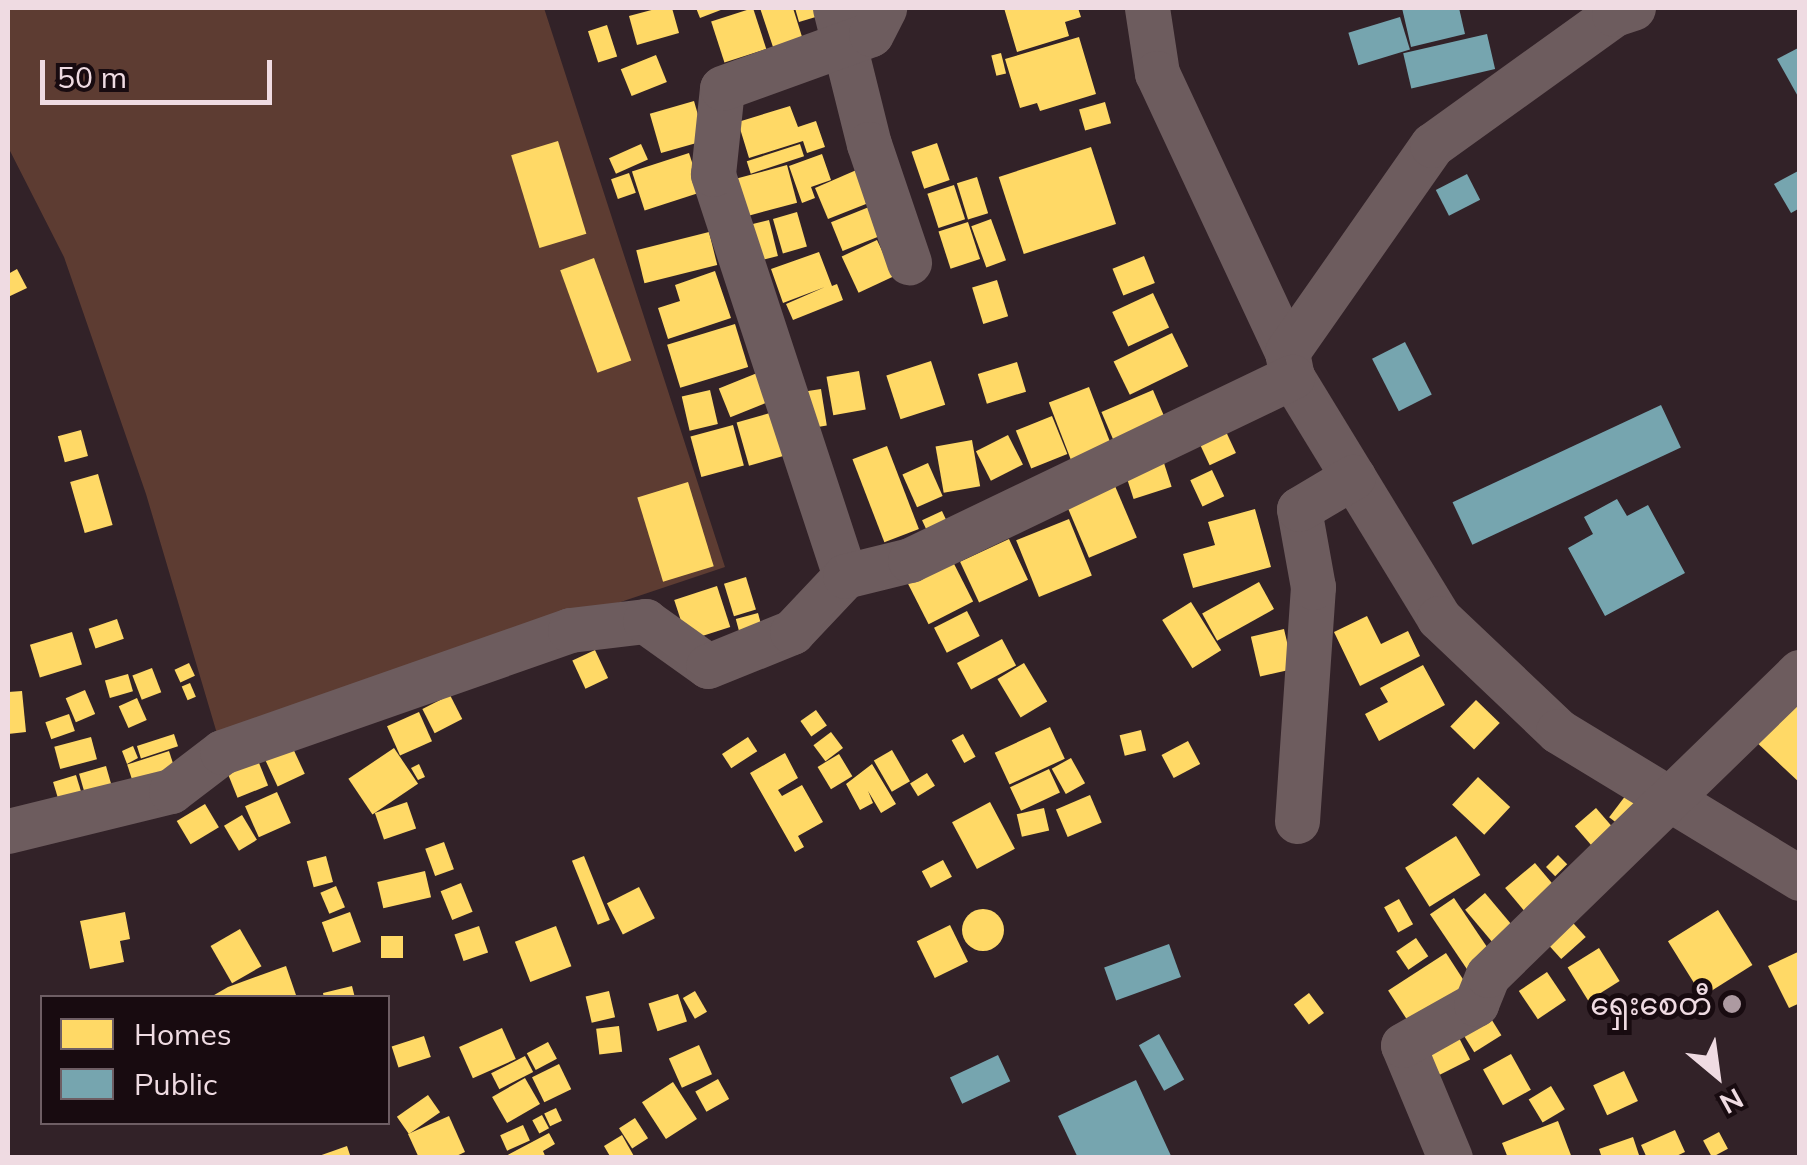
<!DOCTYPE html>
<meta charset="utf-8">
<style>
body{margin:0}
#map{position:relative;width:1807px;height:1165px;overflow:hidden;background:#322228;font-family:Mulish,"Noto Sans Myanmar",sans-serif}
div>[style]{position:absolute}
.green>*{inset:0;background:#5d3c32}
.homes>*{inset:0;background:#ffd966;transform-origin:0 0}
.round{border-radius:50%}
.public>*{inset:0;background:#76a5af;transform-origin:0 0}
.minor>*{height:45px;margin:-22.5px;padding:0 22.5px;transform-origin:22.5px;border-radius:22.5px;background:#6d5c5e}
.dots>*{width:28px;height:28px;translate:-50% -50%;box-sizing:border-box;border:5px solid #180b10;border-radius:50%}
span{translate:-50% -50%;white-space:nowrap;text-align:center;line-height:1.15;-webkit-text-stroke:10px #180b10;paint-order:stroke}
.poi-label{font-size:30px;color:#efdbe2}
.right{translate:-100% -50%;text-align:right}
.frame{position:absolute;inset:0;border:10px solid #efdbe2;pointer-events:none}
.legend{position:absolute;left:40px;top:995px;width:350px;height:130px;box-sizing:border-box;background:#180b10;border:2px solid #6e5e64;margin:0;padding:12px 18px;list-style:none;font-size:30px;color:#efdbe2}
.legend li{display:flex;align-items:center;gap:20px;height:50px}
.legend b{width:50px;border:2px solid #6e5e64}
.north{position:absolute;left:1667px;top:1025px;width:100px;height:100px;-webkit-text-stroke:8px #180b10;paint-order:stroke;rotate:151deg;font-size:28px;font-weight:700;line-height:40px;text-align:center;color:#efdbe2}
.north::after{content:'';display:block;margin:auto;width:35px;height:45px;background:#efdbe2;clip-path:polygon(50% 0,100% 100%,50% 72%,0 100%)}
.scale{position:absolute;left:40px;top:60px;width:232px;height:45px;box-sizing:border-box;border:5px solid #efdbe2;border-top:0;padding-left:12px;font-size:30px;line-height:35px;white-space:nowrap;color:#efdbe2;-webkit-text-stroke:8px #180b10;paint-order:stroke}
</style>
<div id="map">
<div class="green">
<div style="clip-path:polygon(8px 8px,544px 8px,725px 567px,218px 737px,146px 494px,64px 257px,8px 147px)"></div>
</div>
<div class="homes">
<div style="clip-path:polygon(659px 8px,672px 8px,679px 33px,637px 45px,629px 16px)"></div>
<div style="clip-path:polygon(696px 8px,726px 8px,700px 18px)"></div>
<div style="left:753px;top:8px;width:43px;height:44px;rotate:72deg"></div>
<div style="clip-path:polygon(760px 8px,793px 8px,803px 40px,774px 50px)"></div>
<div style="clip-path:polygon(795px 8px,828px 8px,829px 13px,799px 22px)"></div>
<div style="clip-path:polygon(1004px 8px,1078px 8px,1081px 17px,1065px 22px,1069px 36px,1017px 52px)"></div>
<div style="left:607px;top:25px;width:33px;height:20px;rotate:72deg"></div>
<div style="clip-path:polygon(1079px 37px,1096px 94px,1040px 111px,1037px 103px,1020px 108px,1005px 59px)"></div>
<div style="left:1001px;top:53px;width:21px;height:10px;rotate:76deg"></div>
<div style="left:656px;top:55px;width:29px;height:38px;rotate:68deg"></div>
<div style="left:694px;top:101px;width:41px;height:46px;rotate:74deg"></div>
<div style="left:1105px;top:102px;width:22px;height:27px;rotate:74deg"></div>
<div style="clip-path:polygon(790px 106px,798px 127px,816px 121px,825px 147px,807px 153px,803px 141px,749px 158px,738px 122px)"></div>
<div style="left:558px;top:141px;width:97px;height:49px;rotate:73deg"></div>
<div style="left:937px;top:143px;width:39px;height:27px;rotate:71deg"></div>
<div style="left:641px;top:144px;width:17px;height:35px;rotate:66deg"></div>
<div style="left:800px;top:144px;width:13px;height:56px;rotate:72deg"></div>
<div style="left:1091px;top:147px;width:81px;height:97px;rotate:72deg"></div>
<div style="left:689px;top:153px;width:41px;height:60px;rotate:72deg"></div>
<div style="clip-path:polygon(822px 154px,831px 180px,811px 187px,815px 198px,802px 203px,789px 166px)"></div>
<div style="left:787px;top:165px;width:39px;height:54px;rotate:75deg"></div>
<div style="clip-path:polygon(861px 168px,866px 204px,828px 219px,815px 188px)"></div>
<div style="left:629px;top:173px;width:21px;height:19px;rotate:71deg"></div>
<div style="left:977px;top:177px;width:38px;height:21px;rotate:73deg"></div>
<div style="left:954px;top:185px;width:36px;height:28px;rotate:72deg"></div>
<div style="left:869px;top:207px;width:31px;height:41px;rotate:68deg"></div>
<div style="left:797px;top:212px;width:36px;height:25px;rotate:74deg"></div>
<div style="left:991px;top:219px;width:44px;height:21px;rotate:70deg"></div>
<div style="left:769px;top:220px;width:37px;height:22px;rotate:76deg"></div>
<div style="left:968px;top:222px;width:39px;height:31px;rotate:72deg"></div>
<div style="left:709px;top:232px;width:34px;height:75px;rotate:76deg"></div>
<div style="left:877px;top:240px;width:40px;height:39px;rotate:65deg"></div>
<div style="clip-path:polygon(819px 252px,832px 286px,837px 284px,843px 300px,793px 320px,786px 304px,825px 287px,783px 303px,771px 269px)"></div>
<div style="left:1144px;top:256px;width:29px;height:34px;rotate:68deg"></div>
<div style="left:594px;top:258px;width:109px;height:36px;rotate:70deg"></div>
<div style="clip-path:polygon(17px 269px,27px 288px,8px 297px,8px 274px)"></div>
<div style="clip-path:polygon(715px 271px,731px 318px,668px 339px,658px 308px,680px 301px,675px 285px)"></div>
<div style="left:997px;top:280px;width:38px;height:26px;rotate:73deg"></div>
<div style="left:1153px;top:293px;width:38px;height:45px;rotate:65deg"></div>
<div style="left:735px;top:324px;width:45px;height:71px;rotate:73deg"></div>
<div style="left:1172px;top:333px;width:37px;height:65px;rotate:64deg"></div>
<div style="left:931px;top:361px;width:46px;height:47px;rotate:72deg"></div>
<div style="left:1017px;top:362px;width:31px;height:41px;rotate:73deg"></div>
<div style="left:767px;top:369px;width:31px;height:52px;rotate:68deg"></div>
<div style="left:859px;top:371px;width:39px;height:33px;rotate:80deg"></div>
<div style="left:1089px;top:387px;width:62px;height:43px;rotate:69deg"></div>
<div style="left:821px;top:389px;width:37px;height:23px;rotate:81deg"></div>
<div style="left:710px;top:390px;width:35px;height:29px;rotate:77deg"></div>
<div style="left:1153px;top:390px;width:33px;height:56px;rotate:67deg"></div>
<div style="left:777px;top:411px;width:45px;height:42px;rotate:74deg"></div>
<div style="left:1052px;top:416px;width:41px;height:39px;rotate:68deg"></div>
<div style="left:1222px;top:423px;width:33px;height:29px;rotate:65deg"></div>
<div style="left:733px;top:425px;width:42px;height:44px;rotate:75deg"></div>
<div style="left:81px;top:430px;width:27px;height:24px;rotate:75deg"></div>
<div style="left:1008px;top:435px;width:33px;height:36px;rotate:63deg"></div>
<div style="left:972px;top:440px;width:47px;height:37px;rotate:80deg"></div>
<div style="left:887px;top:446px;width:89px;height:37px;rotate:69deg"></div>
<div style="left:1163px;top:460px;width:28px;height:40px;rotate:72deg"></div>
<div style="left:928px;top:463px;width:36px;height:28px;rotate:66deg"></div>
<div style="left:1212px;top:470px;width:29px;height:24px;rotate:65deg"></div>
<div style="left:98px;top:474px;width:53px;height:29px;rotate:74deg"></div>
<div style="left:688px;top:482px;width:88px;height:53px;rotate:73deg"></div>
<div style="left:1115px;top:486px;width:56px;height:52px;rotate:67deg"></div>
<div style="clip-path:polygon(1255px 509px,1271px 567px,1193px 588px,1183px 554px,1215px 545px,1208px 522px)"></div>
<div style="left:942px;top:511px;width:23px;height:22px;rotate:65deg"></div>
<div style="left:1069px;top:519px;width:61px;height:57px;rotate:68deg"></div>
<div style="left:1009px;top:539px;width:45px;height:54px;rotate:65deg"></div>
<div style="left:950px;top:556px;width:51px;height:50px;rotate:63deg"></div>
<div style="left:746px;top:577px;width:34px;height:23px;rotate:73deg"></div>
<div style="left:1259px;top:582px;width:31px;height:65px;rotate:61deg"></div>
<div style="left:717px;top:586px;width:43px;height:45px;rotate:72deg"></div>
<div style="left:1191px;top:602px;width:57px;height:34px;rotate:58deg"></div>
<div style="left:967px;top:611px;width:28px;height:37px;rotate:63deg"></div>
<div style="left:758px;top:613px;width:27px;height:23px;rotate:75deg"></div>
<div style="clip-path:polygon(1367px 616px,1381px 644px,1408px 631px,1420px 656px,1360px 686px,1334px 632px)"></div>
<div style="left:117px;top:619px;width:21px;height:30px;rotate:71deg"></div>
<div style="left:1284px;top:629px;width:41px;height:34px;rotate:77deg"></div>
<div style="left:72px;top:632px;width:34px;height:44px;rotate:73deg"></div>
<div style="left:1002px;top:639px;width:30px;height:51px;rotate:62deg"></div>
<div style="left:595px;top:650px;width:31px;height:25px;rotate:65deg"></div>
<div style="left:189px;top:663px;width:14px;height:16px;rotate:65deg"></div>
<div style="left:1024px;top:663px;width:45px;height:31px;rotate:59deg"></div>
<div style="clip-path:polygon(1423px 665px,1445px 705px,1379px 741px,1365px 714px,1388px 702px,1380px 688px)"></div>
<div style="left:152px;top:668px;width:26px;height:21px;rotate:69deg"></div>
<div style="left:128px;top:674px;width:18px;height:24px;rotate:74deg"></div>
<div style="left:190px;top:683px;width:15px;height:9px;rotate:67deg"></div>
<div style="left:85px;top:690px;width:26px;height:21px;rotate:67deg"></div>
<div style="clip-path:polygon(22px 691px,26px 732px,8px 734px,8px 692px)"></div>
<div style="left:450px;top:695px;width:27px;height:31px;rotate:63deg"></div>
<div style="left:137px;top:698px;width:24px;height:20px;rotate:66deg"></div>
<div style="left:1476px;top:700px;width:33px;height:37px;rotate:44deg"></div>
<div style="clip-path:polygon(1800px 702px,1800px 783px,1752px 738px)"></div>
<div style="left:816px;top:710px;width:19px;height:19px;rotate:55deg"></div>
<div style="left:419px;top:712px;width:32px;height:35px;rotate:66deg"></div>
<div style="left:69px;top:714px;width:18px;height:25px;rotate:71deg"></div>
<div style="left:1050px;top:727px;width:35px;height:61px;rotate:65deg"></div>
<div style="left:1141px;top:730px;width:21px;height:22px;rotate:76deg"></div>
<div style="left:831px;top:732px;width:20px;height:22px;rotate:53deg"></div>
<div style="left:174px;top:734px;width:13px;height:39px;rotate:72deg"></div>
<div style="left:963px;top:734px;width:26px;height:13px;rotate:61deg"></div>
<div style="left:91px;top:737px;width:23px;height:38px;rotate:75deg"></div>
<div style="left:748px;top:737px;width:17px;height:31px;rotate:57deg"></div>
<div style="left:1188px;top:741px;width:26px;height:30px;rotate:62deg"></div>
<div style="left:290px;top:742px;width:35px;height:30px;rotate:65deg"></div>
<div style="clip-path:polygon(133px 746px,138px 758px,127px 764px,122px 751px)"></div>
<div style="left:394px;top:748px;width:43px;height:55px;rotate:56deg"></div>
<div style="left:892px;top:750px;width:36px;height:21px;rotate:60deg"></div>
<div style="left:169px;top:751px;width:25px;height:44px;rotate:72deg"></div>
<div style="left:255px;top:753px;width:35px;height:33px;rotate:68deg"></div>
<div style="clip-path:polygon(785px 753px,798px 778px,778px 790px,782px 796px,802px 785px,823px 822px,798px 836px,804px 847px,795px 852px,750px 773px)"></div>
<div style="left:839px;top:754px;width:26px;height:25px;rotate:59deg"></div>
<div style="left:1071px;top:758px;width:29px;height:22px;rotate:61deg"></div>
<div style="clip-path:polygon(419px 764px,425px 777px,418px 780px,411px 768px)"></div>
<div style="clip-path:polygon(872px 764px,896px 804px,881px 813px,868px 791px,873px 803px,860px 810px,846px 784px)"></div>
<div style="left:106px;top:766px;width:29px;height:28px;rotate:74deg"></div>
<div style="left:1049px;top:769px;width:26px;height:43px;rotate:65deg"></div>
<div style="left:927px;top:773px;width:15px;height:20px;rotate:58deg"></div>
<div style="left:76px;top:775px;width:24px;height:24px;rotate:73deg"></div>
<div style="left:1478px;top:777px;width:44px;height:38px;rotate:43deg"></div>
<div style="left:277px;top:792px;width:34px;height:35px;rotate:66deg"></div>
<div style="left:1090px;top:795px;width:30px;height:37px;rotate:67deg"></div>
<div style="left:1626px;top:795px;width:21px;height:28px;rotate:37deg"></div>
<div style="left:407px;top:802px;width:28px;height:34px;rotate:71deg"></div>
<div style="left:990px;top:802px;width:53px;height:43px;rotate:62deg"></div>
<div style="left:205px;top:804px;width:27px;height:33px;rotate:59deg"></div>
<div style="left:1044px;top:808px;width:23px;height:28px;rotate:77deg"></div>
<div style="left:1596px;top:808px;width:28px;height:28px;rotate:49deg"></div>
<div style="left:242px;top:815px;width:29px;height:21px;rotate:59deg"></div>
<div style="left:1456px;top:836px;width:46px;height:60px;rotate:58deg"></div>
<div style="left:444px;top:842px;width:29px;height:20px;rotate:70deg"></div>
<div style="left:1558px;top:855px;width:13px;height:17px;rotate:45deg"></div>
<div style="left:326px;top:856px;width:27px;height:20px;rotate:75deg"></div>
<div style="left:584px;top:856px;width:69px;height:13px;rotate:68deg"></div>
<div style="left:943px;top:860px;width:19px;height:24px;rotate:62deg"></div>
<div style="left:1535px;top:863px;width:38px;height:39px;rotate:50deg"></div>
<div style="left:425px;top:871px;width:27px;height:49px;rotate:77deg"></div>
<div style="left:461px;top:883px;width:31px;height:22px;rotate:68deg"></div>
<div style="left:336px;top:886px;width:23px;height:17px;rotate:67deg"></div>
<div style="left:639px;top:887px;width:35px;height:36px;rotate:63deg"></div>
<div style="left:1485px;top:893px;width:51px;height:26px;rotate:50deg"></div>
<div style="left:1454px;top:898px;width:69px;height:29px;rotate:56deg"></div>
<div style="left:1399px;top:899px;width:29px;height:17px;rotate:61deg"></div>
<div class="round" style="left:962px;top:909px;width:42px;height:42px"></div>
<div style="left:1718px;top:910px;width:65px;height:59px;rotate:58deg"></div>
<div style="clip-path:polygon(125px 912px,130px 939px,120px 941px,124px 962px,90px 969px,80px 921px)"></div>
<div style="left:350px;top:912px;width:32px;height:30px;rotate:70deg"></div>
<div style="left:1565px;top:914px;width:31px;height:33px;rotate:48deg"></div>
<div style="left:950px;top:925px;width:41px;height:37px;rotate:64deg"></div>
<div style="left:479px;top:926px;width:28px;height:26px;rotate:71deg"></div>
<div style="left:556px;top:926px;width:43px;height:44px;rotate:69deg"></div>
<div style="left:240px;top:929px;width:43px;height:34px;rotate:60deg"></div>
<div style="left:403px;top:936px;width:22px;height:22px;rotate:90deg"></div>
<div style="left:1416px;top:938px;width:22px;height:24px;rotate:56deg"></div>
<div style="left:1599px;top:948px;width:39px;height:37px;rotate:58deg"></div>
<div style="clip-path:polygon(1800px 951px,1800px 1003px,1789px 1008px,1768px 966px)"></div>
<div style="left:1446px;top:953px;width:45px;height:69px;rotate:57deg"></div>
<div style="clip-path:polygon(286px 966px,297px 998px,209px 998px,228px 987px)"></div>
<div style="left:1547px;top:972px;width:34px;height:34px;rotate:56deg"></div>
<div style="clip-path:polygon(352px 986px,355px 998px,324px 998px,323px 993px)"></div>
<div style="left:609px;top:991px;width:27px;height:24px;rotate:77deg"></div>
<div style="left:695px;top:991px;width:24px;height:14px;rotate:60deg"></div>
<div style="left:1309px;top:993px;width:25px;height:19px;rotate:53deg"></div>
<div style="left:678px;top:994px;width:29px;height:31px;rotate:72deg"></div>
<div style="left:1485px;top:1009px;width:31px;height:32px;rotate:58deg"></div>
<div style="left:1451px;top:1022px;width:42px;height:34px;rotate:63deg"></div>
<div style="left:619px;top:1026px;width:26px;height:23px;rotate:83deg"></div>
<div style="left:502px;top:1028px;width:34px;height:47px;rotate:66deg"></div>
<div style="left:424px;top:1036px;width:22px;height:34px;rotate:72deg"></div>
<div style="left:548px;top:1042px;width:19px;height:24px;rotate:62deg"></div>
<div style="left:699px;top:1045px;width:32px;height:33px;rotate:66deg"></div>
<div style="left:1511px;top:1054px;width:41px;height:32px;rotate:61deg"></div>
<div style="left:525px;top:1056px;width:18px;height:38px;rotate:63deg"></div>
<div style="left:559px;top:1064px;width:28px;height:30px;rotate:64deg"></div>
<div style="left:1624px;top:1071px;width:33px;height:34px;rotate:65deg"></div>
<div style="left:525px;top:1078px;width:30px;height:38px;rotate:60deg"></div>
<div style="left:718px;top:1079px;width:23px;height:26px;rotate:61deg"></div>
<div style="left:673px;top:1082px;width:44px;height:37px;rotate:57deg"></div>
<div style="left:1551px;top:1086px;width:27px;height:26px;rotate:59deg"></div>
<div style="left:428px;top:1095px;width:21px;height:38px;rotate:55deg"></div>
<div style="left:556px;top:1108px;width:14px;height:13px;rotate:65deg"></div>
<div style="left:542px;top:1115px;width:15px;height:11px;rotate:62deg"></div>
<div style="clip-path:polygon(449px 1116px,465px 1152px,452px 1158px,419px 1158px,408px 1134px)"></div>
<div style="left:635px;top:1118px;width:24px;height:19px;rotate:57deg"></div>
<div style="clip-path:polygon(1558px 1121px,1572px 1158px,1508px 1158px,1502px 1143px)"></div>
<div style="left:523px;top:1125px;width:17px;height:25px;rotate:66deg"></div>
<div style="clip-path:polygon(1675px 1130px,1685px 1152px,1672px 1158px,1647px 1158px,1641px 1145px)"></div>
<div style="left:1719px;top:1132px;width:19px;height:18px;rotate:62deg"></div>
<div style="clip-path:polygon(549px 1133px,555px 1144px,543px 1151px,546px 1158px,502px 1158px)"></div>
<div style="clip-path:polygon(622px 1135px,635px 1158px,611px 1158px,604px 1146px)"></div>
<div style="clip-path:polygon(1633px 1137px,1640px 1158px,1602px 1158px,1599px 1149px)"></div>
<div style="clip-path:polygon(347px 1146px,351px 1158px,317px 1158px,316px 1157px)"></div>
</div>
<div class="public">
<div style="clip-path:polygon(1402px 8px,1459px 8px,1465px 34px,1411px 47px)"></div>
<div style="left:1400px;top:17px;width:34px;height:54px;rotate:73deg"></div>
<div style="left:1487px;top:34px;width:36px;height:86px;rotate:77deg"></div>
<div style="clip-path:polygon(1800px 47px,1800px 100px,1777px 59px)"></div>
<div style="clip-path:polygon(1800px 170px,1800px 208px,1791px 213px,1774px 184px)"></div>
<div style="left:1467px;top:174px;width:29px;height:35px;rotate:63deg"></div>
<div style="left:1405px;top:342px;width:59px;height:37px;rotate:63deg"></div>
<div style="left:1661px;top:405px;width:47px;height:230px;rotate:65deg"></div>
<div style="clip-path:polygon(1617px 499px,1627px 516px,1648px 505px,1685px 573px,1605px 616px,1568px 548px,1593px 534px,1584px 517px)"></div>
<div style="left:1169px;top:944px;width:35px;height:69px;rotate:70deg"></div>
<div style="left:1159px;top:1034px;width:52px;height:23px;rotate:61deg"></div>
<div style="left:998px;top:1055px;width:29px;height:53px;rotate:65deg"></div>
<div style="clip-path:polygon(1136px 1080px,1172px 1158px,1078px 1158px,1058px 1116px)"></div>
</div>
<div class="minor">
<div style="left:835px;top:8px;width:140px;rotate:76deg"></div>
<div style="left:869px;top:144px;width:125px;rotate:71.3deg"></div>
<div style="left:1147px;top:8px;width:66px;rotate:81.3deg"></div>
<div style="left:1157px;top:73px;width:308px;rotate:65deg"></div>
<div style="left:1287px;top:352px;width:25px;rotate:79deg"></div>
<div style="left:1292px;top:377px;width:282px;rotate:58.6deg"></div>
<div style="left:1439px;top:618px;width:164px;rotate:43.5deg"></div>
<div style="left:1558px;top:731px;width:283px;rotate:31.3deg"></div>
<div style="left:1287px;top:352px;width:253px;rotate:-55deg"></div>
<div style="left:1432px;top:145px;width:224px;rotate:-35.7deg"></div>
<div style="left:1614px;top:14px;width:20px;rotate:-18deg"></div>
<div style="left:845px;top:576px;width:423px;rotate:-108.2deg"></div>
<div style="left:713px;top:174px;width:86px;rotate:-84deg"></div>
<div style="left:722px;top:88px;width:158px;rotate:-19.9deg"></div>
<div style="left:871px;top:34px;width:29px;rotate:-63deg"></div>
<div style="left:1297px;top:821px;width:235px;rotate:-86.1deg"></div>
<div style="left:1313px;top:587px;width:79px;rotate:-100.2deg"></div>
<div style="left:1299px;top:509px;width:63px;rotate:-30.7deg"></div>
<div style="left:8px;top:831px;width:168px;rotate:-13.8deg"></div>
<div style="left:171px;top:791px;width:64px;rotate:-37.4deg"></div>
<div style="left:222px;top:752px;width:369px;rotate:-19.3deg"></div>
<div style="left:570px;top:630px;width:76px;rotate:-6.8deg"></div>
<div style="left:645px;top:621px;width:77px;rotate:35.5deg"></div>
<div style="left:708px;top:666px;width:91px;rotate:-22deg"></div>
<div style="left:792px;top:632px;width:77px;rotate:-46.6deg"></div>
<div style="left:845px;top:576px;width:67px;rotate:-13.8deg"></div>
<div style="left:910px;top:560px;width:424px;rotate:-25.6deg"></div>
<div style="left:1450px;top:1158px;width:122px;rotate:-112.6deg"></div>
<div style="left:1403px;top:1045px;width:84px;rotate:-29.3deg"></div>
<div style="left:1476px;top:1004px;width:31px;rotate:-68deg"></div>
<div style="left:1488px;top:975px;width:435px;rotate:-44.2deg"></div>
</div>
<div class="dots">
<div style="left:1732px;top:1004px;background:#ad9aa1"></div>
</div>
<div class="poi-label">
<span class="right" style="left:1712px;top:1004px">ရှေးစေတီ</span>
</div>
<div class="frame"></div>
<ul class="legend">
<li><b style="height:28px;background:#ffd966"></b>Homes</li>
<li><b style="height:28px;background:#76a5af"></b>Public</li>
</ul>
<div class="north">N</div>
<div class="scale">50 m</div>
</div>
